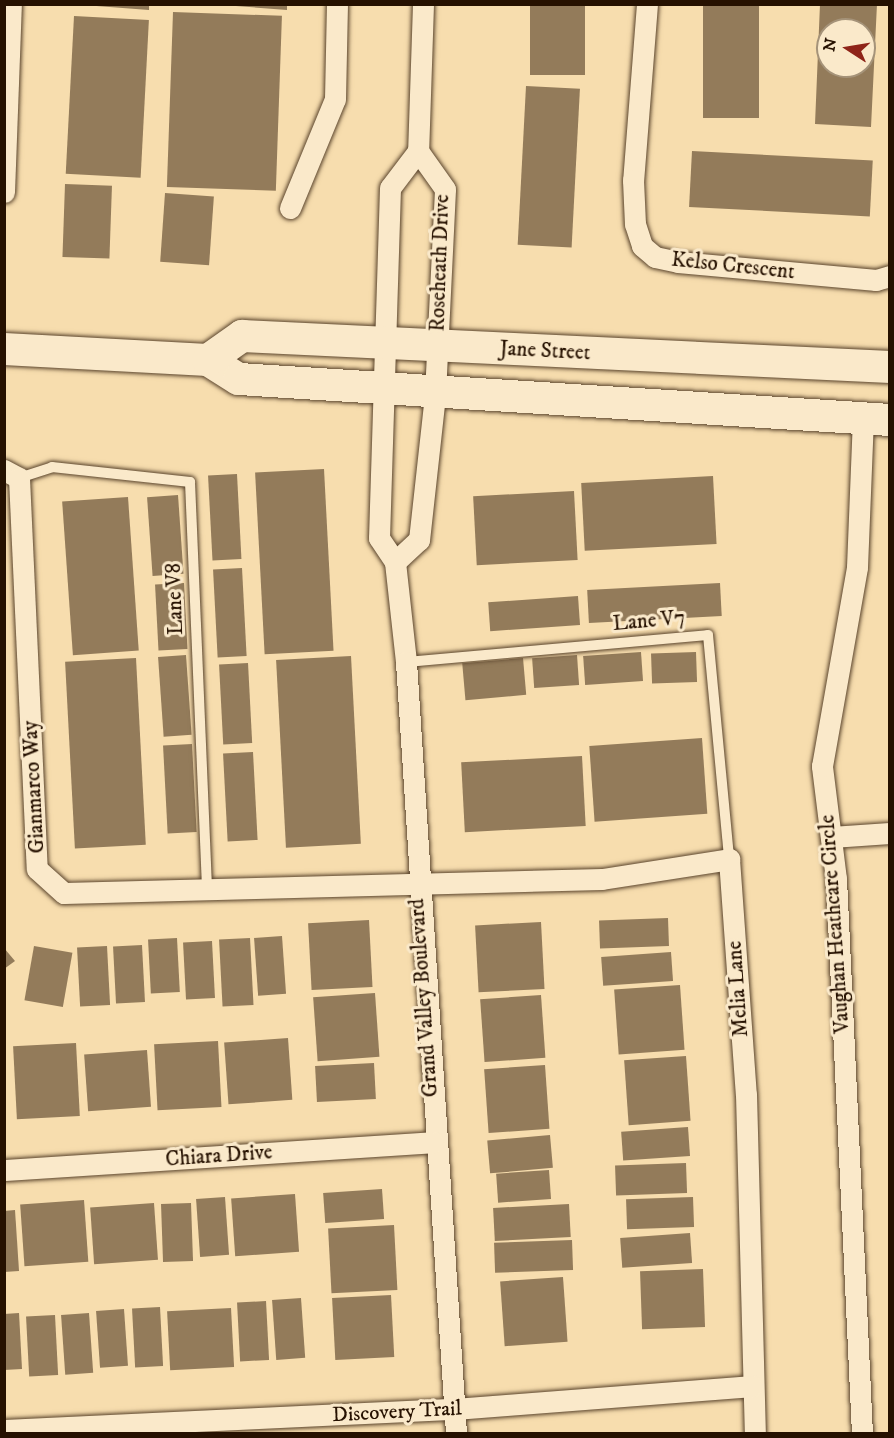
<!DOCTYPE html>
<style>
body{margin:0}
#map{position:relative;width:894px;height:1438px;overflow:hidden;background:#f7ddae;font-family:"IM FELL DW Pica",serif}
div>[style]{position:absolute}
.building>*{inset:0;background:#937b5a;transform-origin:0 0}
.roads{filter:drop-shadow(0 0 2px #5a442c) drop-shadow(0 0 2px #5a442c)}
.service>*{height:10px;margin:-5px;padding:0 5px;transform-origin:5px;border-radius:5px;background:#fae9ca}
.minor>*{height:21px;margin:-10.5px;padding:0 10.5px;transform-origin:10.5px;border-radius:10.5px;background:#fae9ca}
.secondary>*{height:32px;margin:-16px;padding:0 16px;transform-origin:16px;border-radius:16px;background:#fae9ca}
span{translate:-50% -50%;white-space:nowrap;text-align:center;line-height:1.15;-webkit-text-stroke:6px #fae9ca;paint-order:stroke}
.street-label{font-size:21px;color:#261100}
.frame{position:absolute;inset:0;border:6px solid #261100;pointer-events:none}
.north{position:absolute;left:816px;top:18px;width:60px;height:60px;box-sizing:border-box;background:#fae9ca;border:2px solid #a59379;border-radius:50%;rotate:282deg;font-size:16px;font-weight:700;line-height:24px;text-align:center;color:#261100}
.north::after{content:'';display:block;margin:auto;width:21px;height:27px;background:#8f2418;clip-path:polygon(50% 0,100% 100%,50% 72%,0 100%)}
</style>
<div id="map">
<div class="building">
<div style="clip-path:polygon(70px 4px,149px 4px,149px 10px)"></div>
<div style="clip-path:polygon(209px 4px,287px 4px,287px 10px)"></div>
<div style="left:530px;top:4px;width:55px;height:71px"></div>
<div style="left:703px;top:4px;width:56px;height:114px"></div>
<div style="clip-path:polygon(evenodd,820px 4px,877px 4px,871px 127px,815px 124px,820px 4px,828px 30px,864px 30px,864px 66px,828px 66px,828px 30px)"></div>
<div style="left:173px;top:12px;width:109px;height:175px;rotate:2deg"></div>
<div style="left:74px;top:16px;width:75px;height:158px;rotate:3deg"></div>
<div style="left:526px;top:86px;width:54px;height:159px;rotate:3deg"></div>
<div style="left:692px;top:151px;width:181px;height:56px;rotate:3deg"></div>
<div style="left:65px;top:184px;width:47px;height:73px;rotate:2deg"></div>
<div style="left:165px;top:193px;width:49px;height:69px;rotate:4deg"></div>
<div style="left:324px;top:469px;width:182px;height:69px;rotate:87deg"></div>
<div style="left:237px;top:474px;width:85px;height:29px;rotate:87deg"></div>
<div style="left:713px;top:476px;width:68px;height:132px;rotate:87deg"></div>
<div style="left:574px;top:491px;width:69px;height:101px;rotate:87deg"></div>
<div style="left:178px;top:495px;width:79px;height:31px;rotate:86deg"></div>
<div style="left:128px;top:497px;width:154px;height:66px;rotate:86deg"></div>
<div style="left:242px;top:568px;width:88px;height:29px;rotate:87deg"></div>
<div style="left:184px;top:583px;width:66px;height:29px;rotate:87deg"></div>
<div style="left:720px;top:583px;width:33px;height:133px;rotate:87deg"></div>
<div style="left:578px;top:596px;width:29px;height:90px;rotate:86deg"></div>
<div style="left:641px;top:652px;width:29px;height:58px;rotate:86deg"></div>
<div style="left:696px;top:652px;width:30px;height:45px;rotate:88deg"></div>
<div style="left:186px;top:655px;width:80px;height:28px;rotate:86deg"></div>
<div style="left:577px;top:655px;width:30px;height:45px;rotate:86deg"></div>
<div style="left:351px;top:656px;width:188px;height:75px;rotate:87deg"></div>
<div style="left:136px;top:658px;width:187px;height:71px;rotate:87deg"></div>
<div style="left:523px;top:658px;width:37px;height:61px;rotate:85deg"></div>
<div style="left:248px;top:663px;width:80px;height:29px;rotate:87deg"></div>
<div style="left:702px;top:738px;width:76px;height:113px;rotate:86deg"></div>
<div style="left:192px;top:744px;width:88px;height:29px;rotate:87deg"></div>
<div style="left:253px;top:752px;width:88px;height:30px;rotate:87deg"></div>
<div style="left:582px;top:756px;width:70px;height:121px;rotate:87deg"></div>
<div style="left:668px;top:918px;width:28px;height:69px;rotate:88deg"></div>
<div style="left:369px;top:920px;width:67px;height:61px;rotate:87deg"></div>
<div style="left:541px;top:922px;width:67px;height:66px;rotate:87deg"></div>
<div style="left:282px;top:936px;width:58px;height:28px;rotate:86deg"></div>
<div style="left:177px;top:938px;width:54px;height:29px;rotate:87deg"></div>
<div style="left:250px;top:938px;width:67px;height:31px;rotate:87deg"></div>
<div style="left:212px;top:941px;width:57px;height:29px;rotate:87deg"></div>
<div style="left:142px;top:945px;width:57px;height:29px;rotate:87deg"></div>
<div style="left:34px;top:946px;width:39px;height:55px;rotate:10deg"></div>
<div style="left:107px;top:946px;width:59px;height:30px;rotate:87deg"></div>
<div style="clip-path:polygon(4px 948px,15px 961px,4px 969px)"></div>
<div style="left:671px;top:952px;width:29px;height:70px;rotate:86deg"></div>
<div style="left:680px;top:985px;width:65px;height:66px;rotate:86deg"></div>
<div style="left:375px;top:993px;width:64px;height:62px;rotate:86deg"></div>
<div style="left:541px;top:995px;width:63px;height:61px;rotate:86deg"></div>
<div style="left:288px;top:1038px;width:62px;height:64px;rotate:86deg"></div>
<div style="left:218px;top:1041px;width:66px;height:64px;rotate:87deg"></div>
<div style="left:76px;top:1043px;width:73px;height:63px;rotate:87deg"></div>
<div style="left:147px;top:1050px;width:57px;height:63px;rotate:86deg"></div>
<div style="left:686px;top:1056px;width:65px;height:62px;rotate:86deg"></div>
<div style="left:374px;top:1063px;width:36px;height:59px;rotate:87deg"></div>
<div style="left:545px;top:1065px;width:64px;height:61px;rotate:86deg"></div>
<div style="left:688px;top:1127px;width:29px;height:67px;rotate:86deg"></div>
<div style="left:550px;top:1135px;width:33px;height:63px;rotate:85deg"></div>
<div style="left:686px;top:1163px;width:30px;height:71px;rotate:88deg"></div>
<div style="left:549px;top:1170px;width:29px;height:53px;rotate:86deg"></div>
<div style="left:382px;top:1189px;width:30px;height:59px;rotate:86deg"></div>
<div style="left:295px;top:1194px;width:58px;height:64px;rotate:86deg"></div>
<div style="left:225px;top:1197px;width:58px;height:29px;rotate:86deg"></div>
<div style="left:693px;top:1197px;width:30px;height:67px;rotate:88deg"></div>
<div style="left:84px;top:1200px;width:62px;height:64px;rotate:86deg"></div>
<div style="left:154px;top:1203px;width:57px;height:64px;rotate:86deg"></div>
<div style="left:191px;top:1203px;width:58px;height:30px;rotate:88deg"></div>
<div style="left:569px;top:1204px;width:33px;height:76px;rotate:87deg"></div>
<div style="clip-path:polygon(15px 1210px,19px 1271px,4px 1272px,4px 1211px)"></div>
<div style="left:394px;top:1225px;width:65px;height:66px;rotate:87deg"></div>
<div style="left:690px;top:1233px;width:30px;height:70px;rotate:86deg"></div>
<div style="left:572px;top:1240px;width:30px;height:78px;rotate:88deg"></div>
<div style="left:703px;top:1269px;width:58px;height:63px;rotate:88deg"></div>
<div style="left:563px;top:1277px;width:65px;height:63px;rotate:86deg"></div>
<div style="left:391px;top:1295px;width:62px;height:59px;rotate:87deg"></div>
<div style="left:301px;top:1298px;width:60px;height:29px;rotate:86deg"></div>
<div style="left:266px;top:1301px;width:59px;height:29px;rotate:87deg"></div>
<div style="left:160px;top:1307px;width:59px;height:28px;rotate:87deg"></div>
<div style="left:231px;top:1308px;width:59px;height:64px;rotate:87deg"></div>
<div style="left:124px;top:1309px;width:57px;height:28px;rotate:86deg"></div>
<div style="clip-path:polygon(19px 1313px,22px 1369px,4px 1370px,4px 1314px)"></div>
<div style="left:89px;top:1313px;width:60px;height:28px;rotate:86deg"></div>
<div style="left:55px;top:1315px;width:60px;height:29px;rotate:87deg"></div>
</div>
<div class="roads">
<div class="service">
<div style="left:19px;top:478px;width:35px;rotate:-18deg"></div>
<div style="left:52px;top:467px;width:139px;rotate:6.2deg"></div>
<div style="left:190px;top:482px;width:406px;rotate:87.6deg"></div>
<div style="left:406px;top:662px;width:303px;rotate:-5.1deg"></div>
<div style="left:708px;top:635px;width:225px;rotate:84.6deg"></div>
</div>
<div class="minor">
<div style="left:423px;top:4px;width:147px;rotate:91.9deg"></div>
<div style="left:418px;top:151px;width:46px;rotate:127.1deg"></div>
<div style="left:390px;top:188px;width:350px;rotate:91.8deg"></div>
<div style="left:379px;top:538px;width:29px;rotate:56deg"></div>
<div style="left:395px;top:562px;width:101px;rotate:83.7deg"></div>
<div style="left:406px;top:662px;width:774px;rotate:86.29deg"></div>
<div style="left:647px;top:4px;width:177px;rotate:94.5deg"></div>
<div style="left:633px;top:180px;width:44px;rotate:87.4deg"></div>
<div style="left:635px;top:224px;width:23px;rotate:72deg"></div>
<div style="left:642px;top:246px;width:17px;rotate:40deg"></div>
<div style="left:655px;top:257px;width:24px;rotate:12deg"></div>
<div style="left:678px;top:262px;width:199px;rotate:5.2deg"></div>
<div style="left:876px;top:280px;width:15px;rotate:-16deg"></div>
<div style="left:4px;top:192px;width:188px;rotate:-87.9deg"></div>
<div style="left:290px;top:208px;width:118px;rotate:-67.6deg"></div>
<div style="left:335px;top:99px;width:95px;rotate:-88.8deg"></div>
<div style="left:4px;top:470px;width:17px;rotate:28deg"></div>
<div style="left:19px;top:478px;width:391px;rotate:87.4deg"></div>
<div style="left:37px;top:869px;width:36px;rotate:42deg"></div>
<div style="left:64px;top:893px;width:538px;rotate:-1.49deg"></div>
<div style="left:602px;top:879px;width:129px;rotate:-8.9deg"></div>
<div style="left:729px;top:859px;width:236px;rotate:85.9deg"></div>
<div style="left:746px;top:1094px;width:340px;rotate:88.5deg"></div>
<div style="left:395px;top:562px;width:33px;rotate:-43deg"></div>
<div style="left:419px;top:540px;width:147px;rotate:-83.7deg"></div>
<div style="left:435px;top:394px;width:205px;rotate:-87.2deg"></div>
<div style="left:445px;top:189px;width:47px;rotate:-125.4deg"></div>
<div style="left:831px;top:837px;width:59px;rotate:-3.9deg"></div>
<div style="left:4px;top:1170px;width:430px;rotate:-3.7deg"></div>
<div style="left:4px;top:1430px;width:451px;rotate:-2.7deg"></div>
<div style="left:455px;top:1409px;width:298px;rotate:-4.4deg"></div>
<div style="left:862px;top:1434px;width:556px;rotate:-92.68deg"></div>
<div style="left:836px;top:879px;width:114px;rotate:-97.1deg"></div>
<div style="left:822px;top:766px;width:202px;rotate:-80deg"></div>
<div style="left:857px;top:567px;width:148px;rotate:-87.7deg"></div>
</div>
<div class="secondary">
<div style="left:4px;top:349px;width:204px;rotate:3.1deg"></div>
<div style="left:208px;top:360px;width:36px;rotate:32deg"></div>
<div style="left:239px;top:379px;width:652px;rotate:3.6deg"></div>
<div style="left:208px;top:360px;width:42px;rotate:-35.2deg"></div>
<div style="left:242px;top:336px;width:649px;rotate:2.74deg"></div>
</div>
</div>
<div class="street-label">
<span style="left:440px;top:263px;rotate:-88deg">Roseheath Drive</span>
<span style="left:733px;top:266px;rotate:6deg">Kelso Crescent</span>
<span style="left:545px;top:351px;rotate:3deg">Jane Street</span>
<span style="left:175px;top:599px;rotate:-92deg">Lane V8</span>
<span style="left:649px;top:621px;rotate:-5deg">Lane V7</span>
<span style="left:34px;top:787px;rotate:-93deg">Gianmarco Way</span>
<span style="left:835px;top:924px;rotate:-94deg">Vaughan Heathcare Circle</span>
<span style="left:738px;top:989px;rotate:-94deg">Melia Lane</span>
<span style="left:424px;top:998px;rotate:-94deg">Grand Valley Boulevard</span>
<span style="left:219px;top:1156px;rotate:-4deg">Chiara Drive</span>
<span style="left:397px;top:1412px;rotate:-3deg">Discovery Trail</span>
</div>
<div class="frame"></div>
<div class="north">N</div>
</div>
